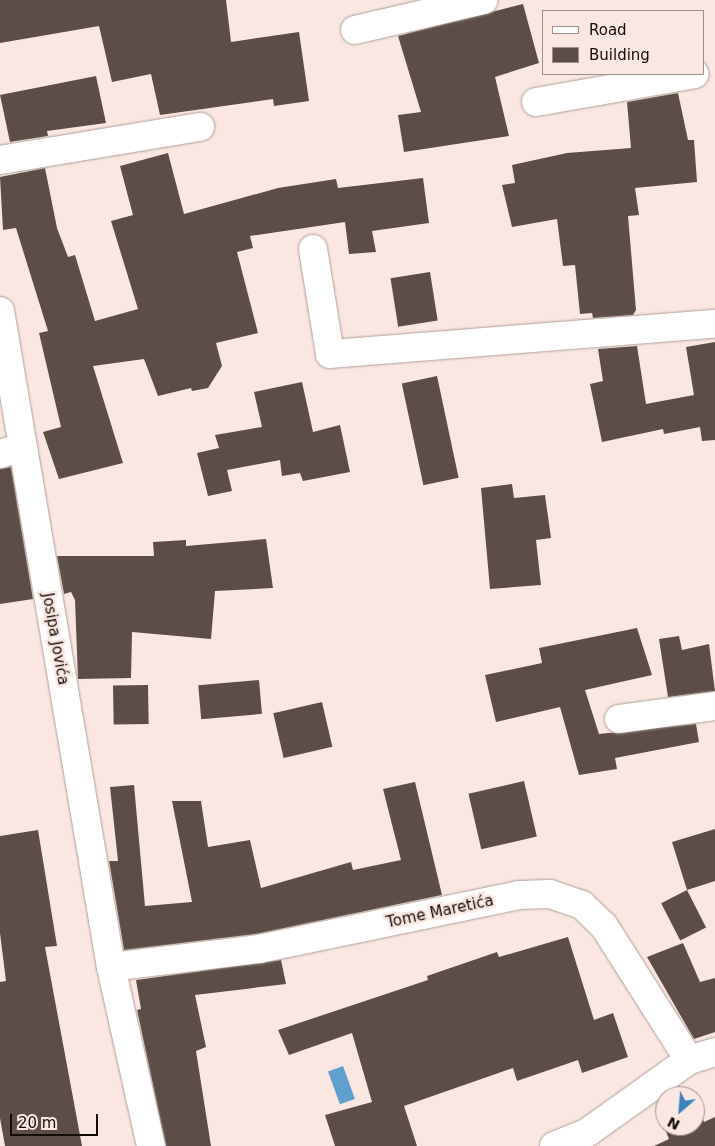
<!DOCTYPE html>
<meta charset="utf-8">
<style>
body{margin:0}
#map{position:relative;width:715px;height:1146px;overflow:hidden;background:#fae7e1;font-family:"DejaVu Sans",sans-serif}
div>[style]{position:absolute}
.water>*{inset:0;background:#619fcc;transform-origin:0 0}
.building>*{inset:0;background:#5c4d48;transform-origin:0 0}
.roads{filter:drop-shadow(0 0 1px #af9e98) drop-shadow(0 0 1px #af9e98)}
.minor>*{height:28px;margin:-14px;padding:0 14px;transform-origin:14px;border-radius:14px;background:#fff}
span{translate:-50% -50%;white-space:nowrap;text-align:center;line-height:1.15;-webkit-text-stroke:5px #fae7e1;paint-order:stroke}
.street-label{font-size:15px;color:#120c0a}
.legend{position:absolute;left:542px;top:10px;width:162px;height:65px;box-sizing:border-box;background:#fae7e1;border:1px solid #9d8f8b;margin:0;padding:6px 9px;list-style:none;font-size:15px;color:#120c0a}
.legend li{display:flex;align-items:center;gap:10px;height:25px}
.legend b{width:25px;border:1px solid #9d8f8b}
.north{position:absolute;left:655px;top:1086px;width:50px;height:50px;box-sizing:border-box;background:#fae7e1;border:1px solid #9d8f8b;border-radius:50%;rotate:207deg;font-size:14px;font-weight:700;line-height:20px;text-align:center;color:#120c0a}
.north::after{content:'';display:block;margin:auto;width:18px;height:22px;background:#3a86b9;clip-path:polygon(50% 0,100% 100%,50% 72%,0 100%)}
.scale{position:absolute;left:10px;top:1114px;width:88px;height:22px;box-sizing:border-box;border:2px solid #120c0a;border-top:0;padding-left:6px;font-size:15px;line-height:18px;white-space:nowrap;color:#120c0a;-webkit-text-stroke:4px #fae7e1;paint-order:stroke}
</style>
<div id="map">
<div class="water">
<div style="left:343px;top:1066px;width:35px;height:16px;rotate:70deg"></div>
</div>
<div class="building">
<div style="clip-path:polygon(0 0,226px 0,231px 42px,299px 32px,309px 101px,274px 106px,273px 99px,160px 115px,151px 74px,112px 82px,99px 26px,0 43px)"></div>
<div style="clip-path:polygon(523px 4px,539px 63px,495px 77px,509px 136px,404px 152px,398px 115px,421px 112px,398px 36px)"></div>
<div style="clip-path:polygon(96px 76px,106px 123px,47px 131px,48px 136px,10px 142px,0 95px)"></div>
<div style="clip-path:polygon(678px 93px,688px 140px,694px 140px,697px 182px,635px 188px,639px 215px,628px 216px,636px 310px,633px 315px,593px 318px,592px 313px,580px 314px,575px 265px,563px 266px,557px 219px,512px 227px,502px 185px,515px 183px,512px 165px,567px 153px,631px 148px,627px 102px)"></div>
<div style="clip-path:polygon(168px 153px,184px 214px,278px 188px,336px 179px,338px 188px,423px 178px,429px 223px,372px 231px,376px 252px,349px 254px,345px 222px,250px 236px,253px 248px,237px 252px,258px 333px,216px 343px,222px 366px,208px 388px,192px 391px,191px 388px,158px 396px,144px 359px,93px 366px,123px 463px,59px 479px,43px 432px,61px 427px,39px 333px,48px 331px,16px 228px,3px 230px,0 177px,45px 168px,57px 228px,68px 257px,75px 255px,95px 321px,138px 309px,111px 221px,133px 215px,120px 166px)"></div>
<div style="left:430px;top:272px;width:49px;height:40px;rotate:81deg"></div>
<div style="clip-path:polygon(715px 342px,715px 440px,702px 441px,700px 427px,664px 434px,663px 429px,602px 442px,590px 384px,603px 381px,598px 349px,637px 346px,646px 404px,694px 395px,686px 347px)"></div>
<div style="left:437px;top:376px;width:104px;height:36px;rotate:78deg"></div>
<div style="clip-path:polygon(302px 382px,313px 432px,340px 425px,350px 472px,303px 481px,300px 473px,282px 476px,280px 460px,227px 470px,232px 491px,208px 496px,197px 453px,219px 448px,215px 435px,262px 427px,254px 392px)"></div>
<div style="clip-path:polygon(11px 467px,33px 599px,0 604px,0 469px)"></div>
<div style="clip-path:polygon(512px 484px,514px 498px,545px 495px,551px 538px,536px 540px,541px 585px,490px 589px,481px 488px)"></div>
<div style="clip-path:polygon(266px 539px,273px 588px,215px 591px,211px 639px,132px 632px,131px 678px,78px 679px,75px 600px,71px 592px,64px 594px,57px 556px,154px 556px,153px 542px,186px 540px,186px 546px)"></div>
<div style="clip-path:polygon(637px 628px,652px 675px,585px 690px,599px 734px,696px 724px,699px 742px,615px 758px,617px 769px,579px 775px,560px 707px,496px 722px,485px 675px,542px 663px,539px 648px)"></div>
<div style="clip-path:polygon(679px 636px,682px 650px,709px 644px,715px 691px,668px 697px,659px 639px)"></div>
<div style="left:259px;top:680px;width:34px;height:61px;rotate:85deg"></div>
<div style="left:148px;top:685px;width:39px;height:35px;rotate:89deg"></div>
<div style="left:322px;top:702px;width:46px;height:50px;rotate:77deg"></div>
<div style="left:524px;top:781px;width:57px;height:57px;rotate:77deg"></div>
<div style="clip-path:polygon(415px 782px,442px 895px,256px 934px,124px 950px,109px 861px,118px 861px,110px 787px,134px 785px,145px 906px,192px 902px,172px 801px,201px 801px,208px 847px,250px 840px,261px 888px,351px 862px,353px 870px,401px 860px,383px 789px)"></div>
<div style="clip-path:polygon(715px 829px,715px 881px,687px 890px,672px 842px)"></div>
<div style="clip-path:polygon(38px 830px,57px 946px,45px 947px,82px 1146px,5px 1146px,0 1118px,0 982px,6px 981px,0 933px,0 836px)"></div>
<div style="left:687px;top:890px;width:42px;height:29px;rotate:63deg"></div>
<div style="clip-path:polygon(568px 937px,594px 1020px,613px 1013px,628px 1057px,582px 1073px,578px 1060px,517px 1081px,513px 1068px,404px 1106px,417px 1146px,335px 1146px,325px 1115px,372px 1102px,352px 1033px,289px 1055px,278px 1030px,428px 980px,427px 976px,497px 952px,499px 957px)"></div>
<div style="clip-path:polygon(683px 943px,700px 982px,715px 978px,715px 1032px,694px 1039px,647px 957px)"></div>
<div style="clip-path:polygon(281px 960px,286px 984px,195px 995px,206px 1047px,196px 1051px,211px 1146px,166px 1146px,137px 1010px,141px 1009px,136px 980px)"></div>
<div style="clip-path:polygon(697px 1104px,704px 1122px,715px 1117px,715px 1146px,654px 1146px,669px 1139px,662px 1122px,665px 1121px,665px 1126px,695px 1126px)"></div>
</div>
<div class="roads">
<div class="minor">
<div style="left:355px;top:30px;width:132px;rotate:-13.1deg"></div>
<div style="left:536px;top:102px;width:161px;rotate:-10deg"></div>
<div style="left:0;top:160px;width:203px;rotate:-9.4deg"></div>
<div style="left:313px;top:249px;width:106px;rotate:80.8deg"></div>
<div style="left:330px;top:354px;width:386px;rotate:-4.5deg"></div>
<div style="left:0;top:311px;width:665px;rotate:80.4deg"></div>
<div style="left:111px;top:967px;width:183px;rotate:77.4deg"></div>
<div style="left:0;top:454px;width:22px;rotate:-18deg"></div>
<div style="left:619px;top:719px;width:97px;rotate:-7.7deg"></div>
<div style="left:111px;top:967px;width:149px;rotate:-6.9deg"></div>
<div style="left:259px;top:949px;width:266px;rotate:-11.7deg"></div>
<div style="left:519px;top:895px;width:31px;rotate:-2deg"></div>
<div style="left:550px;top:894px;width:34px;rotate:19deg"></div>
<div style="left:582px;top:905px;width:30px;rotate:44deg"></div>
<div style="left:604px;top:926px;width:159px;rotate:57.6deg"></div>
<div style="left:554px;top:1146px;width:37px;rotate:-22deg"></div>
<div style="left:588px;top:1132px;width:124px;rotate:-35.5deg"></div>
<div style="left:689px;top:1060px;width:27px;rotate:-17deg"></div>
</div>
</div>
<div class="street-label">
<span style="left:55px;top:639px;rotate:80deg">Josipa Jovića</span>
<span style="left:440px;top:912px;rotate:-12deg">Tome Maretića</span>
</div>
<ul class="legend">
<li><b style="height:6px;background:#fff"></b>Road</li>
<li><b style="height:14px;background:#5c4d48"></b>Building</li>
</ul>
<div class="north">N</div>
<div class="scale">20 m</div>
</div>
